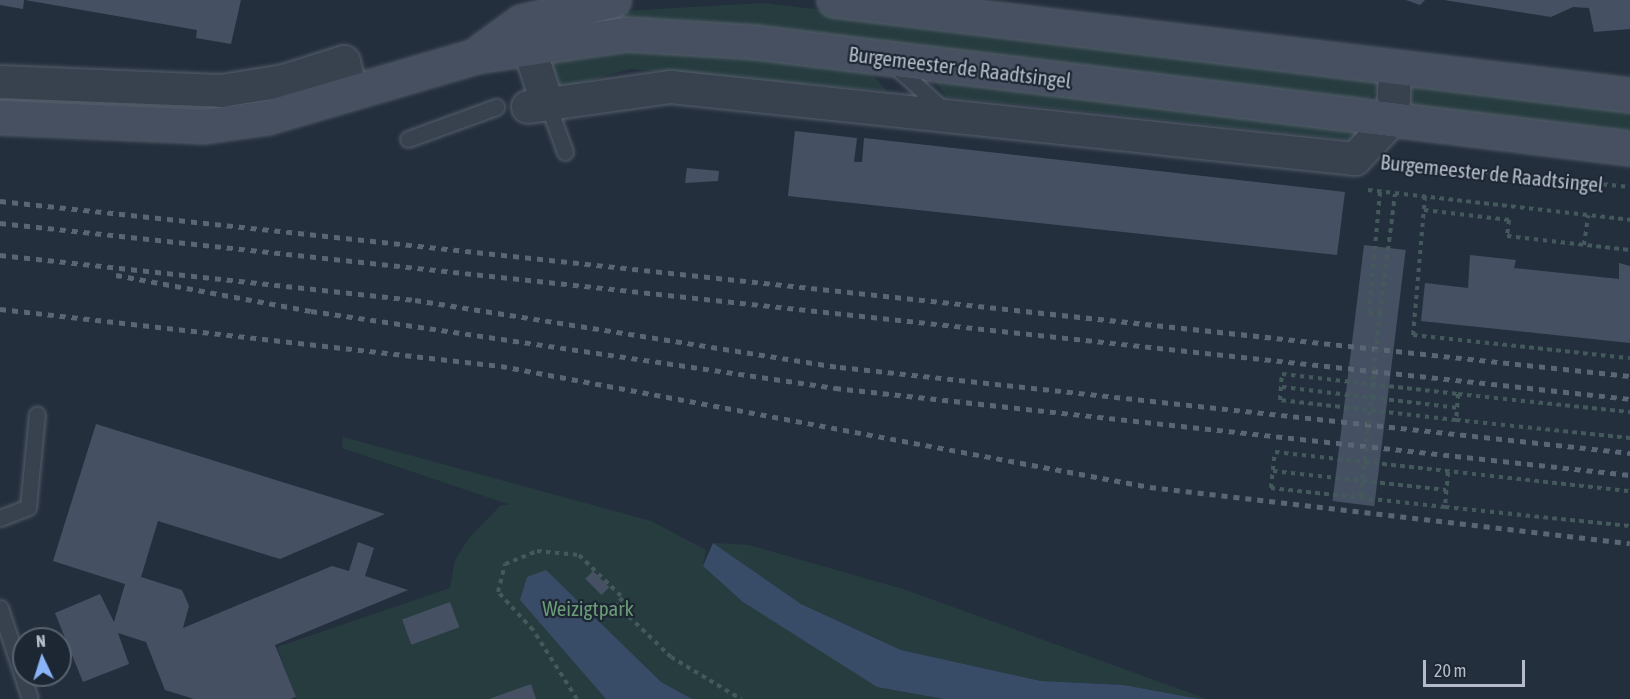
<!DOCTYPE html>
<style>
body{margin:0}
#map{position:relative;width:1630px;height:699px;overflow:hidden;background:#242f3e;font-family:"Asap Condensed",sans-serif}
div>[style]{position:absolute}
.green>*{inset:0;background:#263c3f}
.water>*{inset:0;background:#394c67}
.building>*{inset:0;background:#455162;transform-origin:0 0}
.path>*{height:4px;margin-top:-2px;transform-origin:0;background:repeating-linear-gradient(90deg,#44595c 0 4.5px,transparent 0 9px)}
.roads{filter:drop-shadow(0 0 2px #565f6c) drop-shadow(0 0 2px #565f6c)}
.lane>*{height:15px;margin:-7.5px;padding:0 7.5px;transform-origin:7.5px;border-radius:7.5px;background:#38414e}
.street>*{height:32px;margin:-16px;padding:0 16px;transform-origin:16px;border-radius:16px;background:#38414e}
.secondary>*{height:33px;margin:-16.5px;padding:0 16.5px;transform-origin:16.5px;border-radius:16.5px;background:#465061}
.rail>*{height:4.5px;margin-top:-2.25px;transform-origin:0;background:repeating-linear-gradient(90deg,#5a6575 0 6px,transparent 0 12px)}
.path-bridge>*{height:4px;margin-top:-2px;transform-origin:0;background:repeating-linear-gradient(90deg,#44595c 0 4.5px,transparent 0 9px)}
span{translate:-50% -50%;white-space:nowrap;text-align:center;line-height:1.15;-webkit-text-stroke:4.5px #1d2633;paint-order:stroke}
.street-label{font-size:21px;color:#b4bcc9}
.park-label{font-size:21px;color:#6b9a76}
.north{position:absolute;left:12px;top:627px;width:60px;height:60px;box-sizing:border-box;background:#1d2633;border:2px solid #59626f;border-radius:50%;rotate:356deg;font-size:16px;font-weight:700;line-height:24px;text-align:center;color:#b4bcc9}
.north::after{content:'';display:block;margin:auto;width:21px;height:27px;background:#8ab4f8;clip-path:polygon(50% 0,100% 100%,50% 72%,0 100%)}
.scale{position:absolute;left:1423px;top:660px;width:102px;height:27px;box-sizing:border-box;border:3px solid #b4bcc9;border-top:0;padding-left:8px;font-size:18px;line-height:21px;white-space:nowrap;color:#b4bcc9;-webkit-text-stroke:4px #1d2633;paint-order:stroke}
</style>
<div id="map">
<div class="green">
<div style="clip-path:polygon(762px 3px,1366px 72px,1379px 84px,1376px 94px,1365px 100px,545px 33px,624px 11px)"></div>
<div style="clip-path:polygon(618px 42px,861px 62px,887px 91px,631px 69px,561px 88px,548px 69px,544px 51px)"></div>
<div style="clip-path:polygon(926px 70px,1364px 131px,1360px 141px,947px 97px)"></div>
<div style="clip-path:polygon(1410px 82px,1630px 111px,1630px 131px,1414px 107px,1406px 105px)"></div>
<div style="clip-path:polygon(343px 437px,651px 521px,706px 550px,703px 566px,838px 635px,1013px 685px,1193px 698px,1124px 685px,1041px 681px,901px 650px,801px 604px,713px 543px,749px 545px,903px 589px,1207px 699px,296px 699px,277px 647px,450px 588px,455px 560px,469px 538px,501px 505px,511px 505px,342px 448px)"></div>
</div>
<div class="water">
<div style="clip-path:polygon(713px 543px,801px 604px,901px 650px,1041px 681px,1124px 685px,1199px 699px,944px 699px,877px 687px,743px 602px,703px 566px)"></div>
<div style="clip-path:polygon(546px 570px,661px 682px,692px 699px,606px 699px,520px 600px,527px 577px)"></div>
</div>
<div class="building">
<div style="clip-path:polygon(0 0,24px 0,23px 9px,0 5px)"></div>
<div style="clip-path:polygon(25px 0,241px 0,231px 44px,196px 38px,197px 30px)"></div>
<div style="clip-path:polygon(1406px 0,1425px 0,1420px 5px)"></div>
<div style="clip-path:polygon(1444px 0,1630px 0,1630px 29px,1594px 32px,1589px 8px,1573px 7px,1551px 17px)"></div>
<div style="clip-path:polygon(795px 131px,857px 138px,854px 162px,862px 162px,864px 138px,1345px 192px,1337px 255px,788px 196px)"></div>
<div style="clip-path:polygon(687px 168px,719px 171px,718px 181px,685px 183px)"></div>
<div style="left:1364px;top:245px;width:42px;height:258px;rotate:7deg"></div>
<div style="clip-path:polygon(1470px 255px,1516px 260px,1514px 268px,1619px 279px,1619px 263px,1630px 266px,1630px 343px,1421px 321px,1425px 283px,1468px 288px)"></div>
<div style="clip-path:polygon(96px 424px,385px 514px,280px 559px,158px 521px,141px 577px,182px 590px,189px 606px,183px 628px,332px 566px,349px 571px,358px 542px,374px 548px,365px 576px,408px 590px,275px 645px,296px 697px,290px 699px,194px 699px,165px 690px,146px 642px,118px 633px,129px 664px,83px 682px,55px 613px,100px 594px,114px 622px,125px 584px,53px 561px)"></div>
<div style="left:593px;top:571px;width:23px;height:11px;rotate:45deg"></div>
<div style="left:450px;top:602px;width:27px;height:51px;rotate:70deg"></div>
<div style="clip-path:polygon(531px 684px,536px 699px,489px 699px)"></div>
</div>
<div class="path">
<div style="left:1397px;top:163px;width:234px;rotate:5.9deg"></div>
<div style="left:1368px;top:190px;width:264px;rotate:6.5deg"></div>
<div style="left:1380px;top:192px;width:121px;rotate:95.2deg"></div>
<div style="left:1369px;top:313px;width:11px"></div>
<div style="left:1380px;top:313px;width:120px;rotate:-82.8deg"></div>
<div style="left:1425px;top:196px;width:140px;rotate:94.9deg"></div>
<div style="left:1413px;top:335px;width:218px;rotate:6.1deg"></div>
<div style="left:1424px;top:210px;width:86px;rotate:6.7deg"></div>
<div style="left:1509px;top:220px;width:16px;rotate:97deg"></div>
<div style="left:1507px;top:236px;width:124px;rotate:6.5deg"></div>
<div style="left:1584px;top:245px;width:30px;rotate:-82deg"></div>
<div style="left:1282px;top:374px;width:177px;rotate:6.5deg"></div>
<div style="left:1458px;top:394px;width:26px;rotate:94deg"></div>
<div style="left:1456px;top:420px;width:177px;rotate:-173.5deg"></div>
<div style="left:1280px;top:400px;width:26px;rotate:-86deg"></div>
<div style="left:1282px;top:387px;width:176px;rotate:6.8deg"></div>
<div style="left:1458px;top:394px;width:173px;rotate:6deg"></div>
<div style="left:1456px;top:420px;width:175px;rotate:5.9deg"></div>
<div style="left:1273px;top:471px;width:174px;rotate:6.3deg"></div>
<div style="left:1448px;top:472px;width:35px;rotate:95deg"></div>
<div style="left:1445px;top:507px;width:175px;rotate:-173.8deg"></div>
<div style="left:1271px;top:488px;width:36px;rotate:-84deg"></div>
<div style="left:1275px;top:452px;width:357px;rotate:6.3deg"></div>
<div style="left:1445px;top:507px;width:186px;rotate:5.9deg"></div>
<div style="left:577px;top:699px;width:82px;rotate:-122.5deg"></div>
<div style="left:533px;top:630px;width:52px;rotate:-132.6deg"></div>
<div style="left:498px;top:592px;width:29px;rotate:-76deg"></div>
<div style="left:505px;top:564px;width:35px;rotate:-22deg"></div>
<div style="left:537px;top:551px;width:42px;rotate:5.4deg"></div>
<div style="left:579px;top:555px;width:62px;rotate:44.3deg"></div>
<div style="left:623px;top:598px;width:9px;rotate:139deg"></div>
<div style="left:616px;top:604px;width:76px;rotate:43.9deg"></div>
<div style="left:671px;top:657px;width:82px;rotate:31deg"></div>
</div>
<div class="roads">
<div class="lane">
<div style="left:893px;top:64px;width:72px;rotate:42.2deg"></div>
<div style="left:547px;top:102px;width:53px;rotate:70.2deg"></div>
<div style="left:408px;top:139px;width:94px;rotate:-20deg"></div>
<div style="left:0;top:518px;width:30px;rotate:-21deg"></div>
<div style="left:28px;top:507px;width:93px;rotate:-84.5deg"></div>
<div style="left:0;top:608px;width:96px;rotate:71.8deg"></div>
</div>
<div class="street">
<div style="left:521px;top:23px;width:83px;rotate:71.8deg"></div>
<div style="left:0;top:82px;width:221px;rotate:2.3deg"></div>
<div style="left:221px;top:91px;width:64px;rotate:-9deg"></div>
<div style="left:284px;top:81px;width:63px;rotate:-17.6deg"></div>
<div style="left:344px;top:62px;width:31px;rotate:77deg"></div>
<div style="left:528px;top:107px;width:144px;rotate:-8deg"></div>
<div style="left:671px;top:87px;width:688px;rotate:6.01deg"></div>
<div style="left:1355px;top:159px;width:55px;rotate:-46.5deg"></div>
<div style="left:1393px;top:119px;width:48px;rotate:-87.6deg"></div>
</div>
<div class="secondary">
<div style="left:834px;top:0;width:802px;rotate:6.81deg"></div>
<div style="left:481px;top:51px;width:49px;rotate:-35.9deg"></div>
<div style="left:521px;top:22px;width:95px;rotate:-13.4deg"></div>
<div style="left:0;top:117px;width:203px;rotate:2.5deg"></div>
<div style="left:203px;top:126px;width:65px;rotate:-8deg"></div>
<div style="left:267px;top:117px;width:217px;rotate:-16.3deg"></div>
<div style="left:475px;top:56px;width:153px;rotate:-8.3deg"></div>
<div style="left:626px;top:34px;width:129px;rotate:3.5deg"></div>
<div style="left:755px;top:42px;width:881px;rotate:6.91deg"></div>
</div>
</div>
<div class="rail">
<div style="left:0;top:201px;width:1639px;rotate:6.13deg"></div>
<div style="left:0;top:223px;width:1639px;rotate:6.16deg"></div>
<div style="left:0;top:255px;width:417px;rotate:6.2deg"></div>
<div style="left:415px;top:300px;width:430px;rotate:9deg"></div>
<div style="left:840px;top:367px;width:795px;rotate:6.21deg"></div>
<div style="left:116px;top:275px;width:198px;rotate:10.5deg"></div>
<div style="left:311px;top:311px;width:530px;rotate:8.36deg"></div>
<div style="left:835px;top:388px;width:800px;rotate:6.25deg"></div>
<div style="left:0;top:309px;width:504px;rotate:6.49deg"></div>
<div style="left:501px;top:366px;width:660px;rotate:10.56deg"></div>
<div style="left:1150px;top:487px;width:483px;rotate:6.7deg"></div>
</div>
<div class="path-bridge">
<div style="left:1361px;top:496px;width:184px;rotate:-84.1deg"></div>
</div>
<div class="street-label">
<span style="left:960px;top:67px;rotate:7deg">Burgemeester de Raadtsingel</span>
<span style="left:1492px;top:173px;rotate:6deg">Burgemeester de Raadtsingel</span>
</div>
<div class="park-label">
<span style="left:588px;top:608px">Weizigtpark</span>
</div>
<div class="north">N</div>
<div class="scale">20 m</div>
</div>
